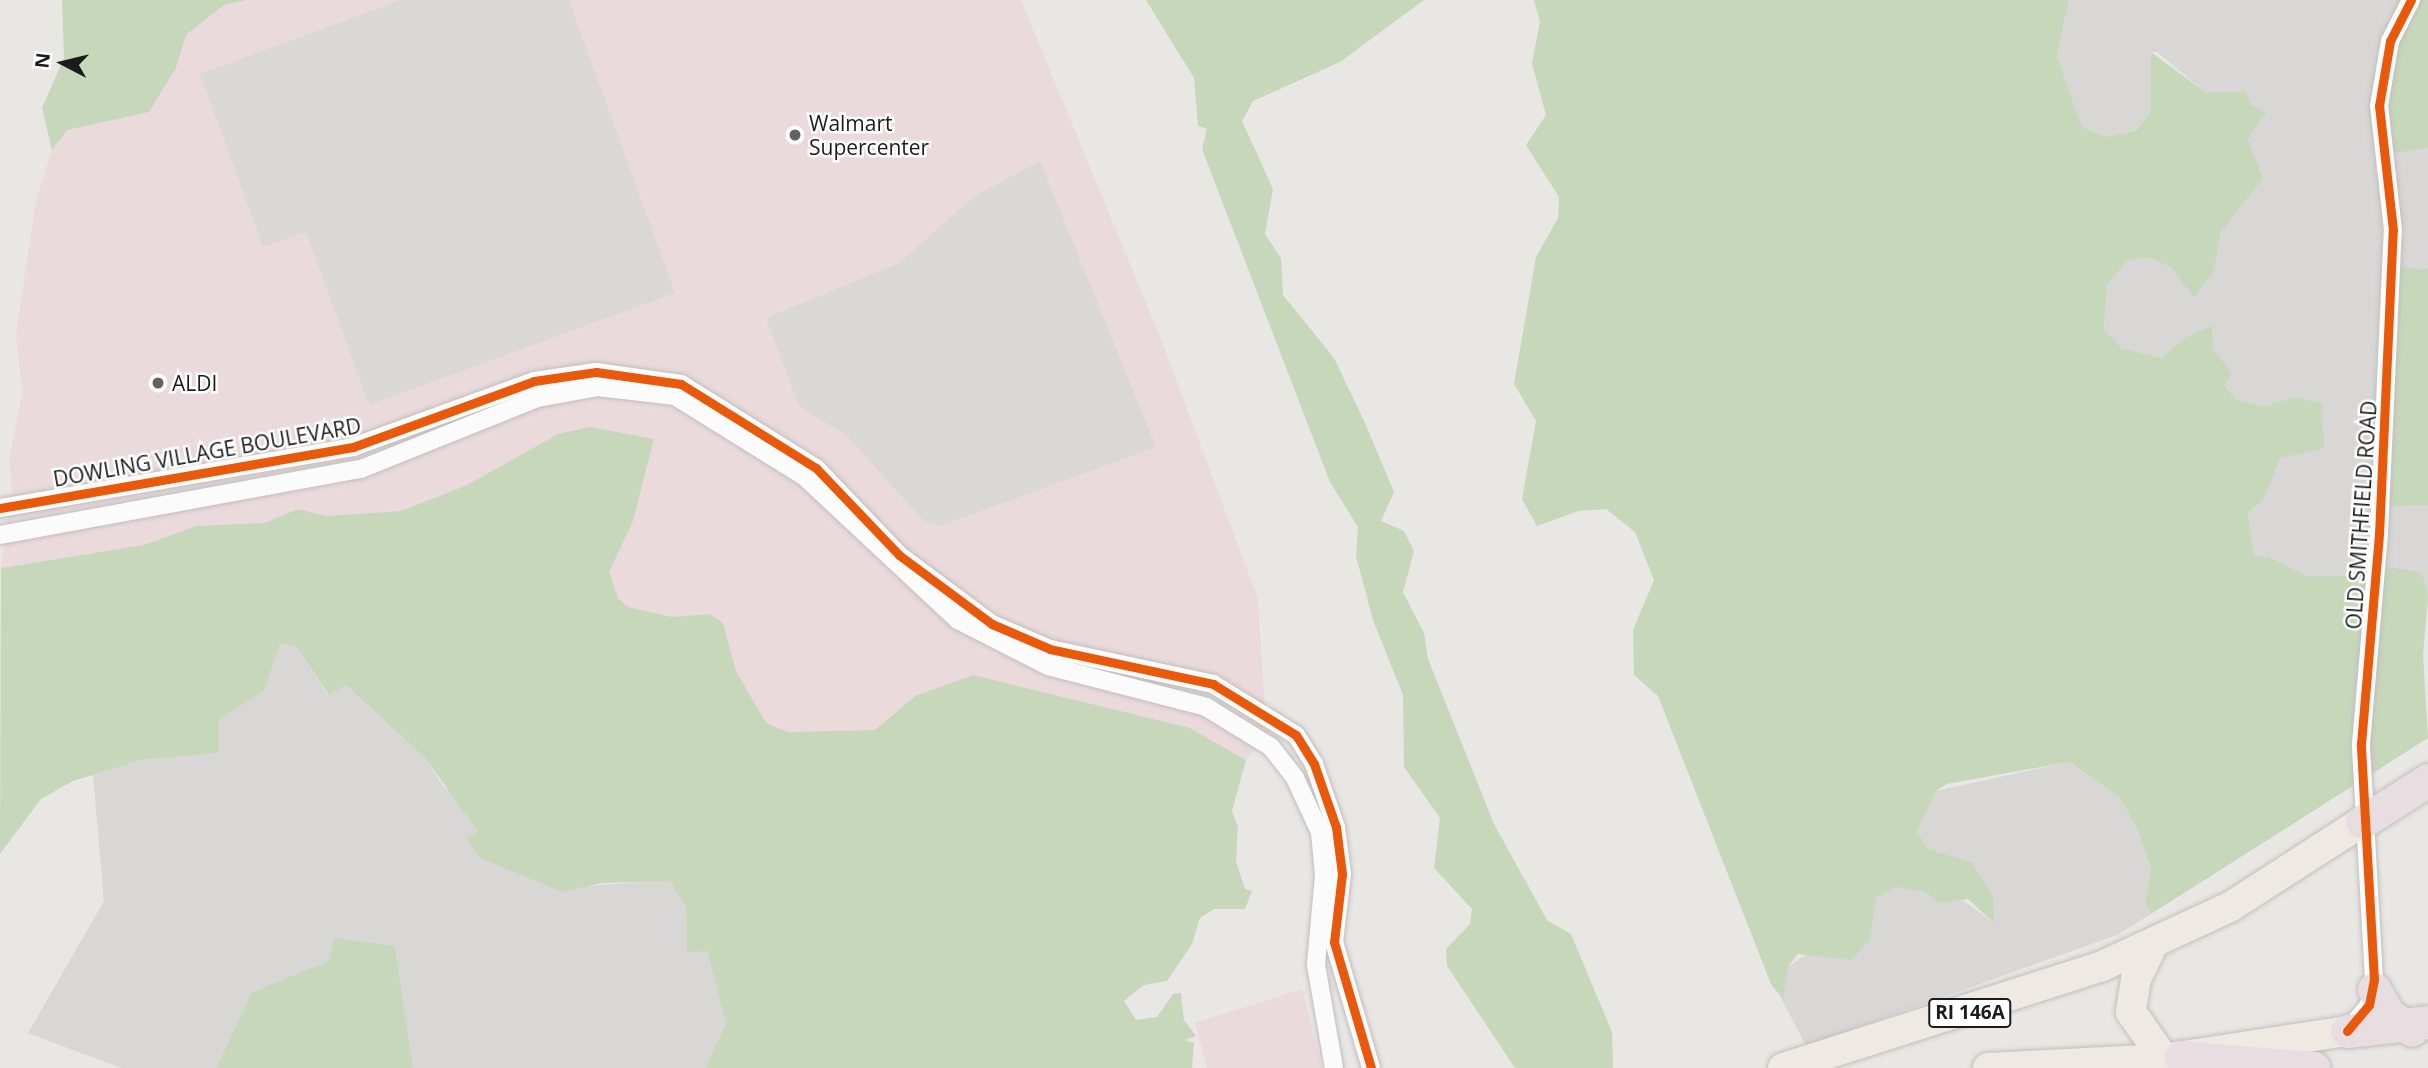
<!DOCTYPE html>
<style>
body{margin:0}
#map{position:relative;width:2428px;height:1068px;overflow:hidden;background:#e9e7e4;font-family:"Open Sans",sans-serif}
div>[style]{position:absolute}
.residential>*{inset:0;background:#d8d7d5}
.commercial>*{inset:0;background:#ebdadb}
.forest>*{inset:0;background:#c7d7ba}
.parking>*{inset:0;background:#d9d8d7}
.roads{filter:drop-shadow(0 0 2px #c0bfbe) drop-shadow(0 0 2px #c0bfbe)}
.minor>*{height:18px;margin:-9px;padding:0 9px;transform-origin:9px;border-radius:9px;background:#fcfbfb}
.primary>*{height:30px;margin:-15px;padding:0 15px;transform-origin:15px;border-radius:15px;background:#efe9e3}
.motorway>*{height:33px;margin:-16.5px;padding:0 16.5px;transform-origin:16.5px;border-radius:16.5px;background:#e8dee1}
.cycleway>*{height:9px;margin:-4.5px;padding:0 4.5px;transform-origin:4.5px;border-radius:4.5px;background:#e8590c}
.dots>*{width:19px;height:19px;translate:-50% -50%;box-sizing:border-box;border:4px solid #fff;border-radius:50%}
span{translate:-50% -50%;white-space:nowrap;text-align:center;line-height:1.15;-webkit-text-stroke:5px #fff;paint-order:stroke}
.shield-label span{padding:2px 5px;background:#fff;border:2px solid;border-radius:5px;-webkit-text-stroke-width:0}
.shield-label{font-size:19px;color:#1b1b1b;font-weight:700}
.poi-label{font-size:21px;color:#1b1b1b}
.left{translate:0 -50%;text-align:left}
.street-label{font-size:21px;color:#1b1b1b}
.north{position:absolute;left:28px;top:28px;width:70px;height:70px;-webkit-text-stroke:5px #fff;paint-order:stroke;rotate:277deg;font-size:19px;font-weight:700;line-height:28px;text-align:center;color:#1b1b1b}
.north::after{content:'';display:block;margin:auto;width:24px;height:32px;background:#1b1b1b;clip-path:polygon(50% 0,100% 100%,50% 72%,0 100%)}
</style>
<div id="map">
<div class="residential">
<div style="clip-path:polygon(2069px 0,2409px 0,2389px 154px,2428px 148px,2428px 269px,2390px 266px,2383px 507px,2428px 505px,2428px 598px,2375px 575px,2307px 576px,2270px 557px,2254px 557px,2248px 513px,2264px 499px,2297px 397px,2264px 406px,2237px 400px,2224px 385px,2232px 373px,2213px 349px,2180px 349px,2162px 358px,2121px 348px,2104px 330px,2107px 285px,2128px 260px,2150px 258px,2172px 268px,2195px 297px,2214px 271px,2221px 232px,2263px 179px,2249px 152px,2246px 93px,2206px 93px,2157px 52px,2151px 52px,2151px 111px,2135px 130px,2107px 137px,2082px 127px,2057px 56px)"></div>
<div style="clip-path:polygon(280px 644px,296px 646px,328px 695px,346px 685px,425px 758px,443px 786px,573px 887px,670px 880px,686px 907px,687px 951px,707px 951px,726px 1023px,705px 1068px,413px 1068px,395px 947px,334px 938px,330px 961px,252px 992px,216px 1068px,121px 1068px,28px 1033px,104px 901px,93px 775px,142px 760px,219px 753px,219px 720px,264px 691px)"></div>
<div style="clip-path:polygon(2068px 762px,2120px 798px,2137px 828px,2151px 869px,2145px 903px,2151px 914px,2117px 935px,1806px 1046px,1779px 994px,1788px 967px,1811px 951px,1851px 959px,1868px 934px,1876px 898px,1896px 887px,1925px 892px,1939px 903px,1957px 896px,1993px 922px,1972px 862px,1928px 849px,1917px 831px,1936px 791px)"></div>
</div>
<div class="commercial">
<div style="clip-path:polygon(246px 0,1021px 0,1163px 344px,1258px 599px,1265px 710px,1274px 728px,1246px 760px,1190px 728px,973px 675px,915px 696px,876px 730px,788px 732px,766px 723px,736px 671px,723px 623px,710px 614px,672px 617px,628px 607px,618px 598px,609px 572px,648px 468px,558px 434px,467px 485px,401px 511px,326px 516px,298px 509px,264px 523px,196px 526px,144px 545px,1px 568px,12px 489px,9px 460px,22px 393px,16px 334px,36px 199px,52px 150px,66px 130px,149px 112px,176px 68px,186px 35px,224px 5px)"></div>
<div style="clip-path:polygon(1302px 989px,1322px 1068px,1207px 1068px,1195px 1023px)"></div>
</div>
<div class="forest">
<div style="clip-path:polygon(62px 0,246px 0,224px 5px,186px 35px,176px 68px,149px 112px,67px 130px,52px 150px,42px 108px,64px 58px)"></div>
<div style="clip-path:polygon(1146px 0,1424px 0,1340px 62px,1253px 101px,1242px 121px,1273px 189px,1265px 234px,1281px 258px,1283px 295px,1334px 358px,1365px 423px,1394px 492px,1381px 521px,1404px 531px,1414px 551px,1403px 592px,1424px 633px,1428px 659px,1494px 824px,1547px 920px,1571px 934px,1612px 1032px,1613px 1068px,1515px 1068px,1447px 966px,1446px 949px,1470px 924px,1472px 909px,1434px 868px,1440px 818px,1404px 767px,1403px 695px,1373px 620px,1356px 556px,1358px 527px,1330px 482px,1202px 149px,1207px 129px,1198px 126px,1194px 78px)"></div>
<div style="clip-path:polygon(1534px 0,2069px 0,2057px 56px,2082px 127px,2107px 137px,2136px 130px,2151px 111px,2151px 52px,2205px 92px,2246px 92px,2250px 104px,2266px 113px,2248px 139px,2263px 179px,2221px 232px,2214px 271px,2194px 298px,2172px 268px,2150px 258px,2128px 260px,2107px 285px,2104px 329px,2121px 348px,2162px 358px,2186px 337px,2212px 326px,2213px 349px,2232px 373px,2224px 385px,2237px 400px,2264px 406px,2296px 397px,2322px 404px,2324px 448px,2280px 458px,2264px 499px,2248px 513px,2254px 556px,2270px 557px,2307px 576px,2375px 575px,2384px 566px,2422px 573px,2428px 598px,2423px 655px,2428px 738px,2151px 914px,2145px 903px,2151px 869px,2137px 828px,2120px 798px,2069px 762px,1947px 784px,1936px 791px,1917px 831px,1928px 849px,1972px 862px,1993px 898px,1994px 923px,1968px 899px,1939px 903px,1925px 892px,1896px 887px,1876px 898px,1870px 940px,1851px 960px,1798px 954px,1788px 967px,1783px 999px,1771px 984px,1658px 696px,1634px 675px,1633px 630px,1654px 580px,1635px 532px,1606px 509px,1579px 511px,1537px 526px,1522px 499px,1536px 421px,1514px 384px,1536px 257px,1558px 218px,1559px 197px,1526px 145px,1546px 115px,1532px 64px,1540px 21px)"></div>
<div style="clip-path:polygon(2409px 0,2428px 0,2428px 148px,2389px 154px,2391px 30px)"></div>
<div style="clip-path:polygon(2390px 266px,2428px 269px,2428px 505px,2383px 507px)"></div>
<div style="clip-path:polygon(590px 427px,654px 439px,633px 521px,609px 572px,618px 598px,628px 607px,672px 617px,710px 614px,723px 623px,736px 671px,766px 723px,788px 732px,875px 730px,915px 696px,973px 675px,1190px 728px,1246px 760px,1232px 811px,1238px 827px,1236px 861px,1245px 889px,1252px 891px,1245px 909px,1214px 909px,1200px 918px,1192px 944px,1167px 981px,1144px 985px,1124px 1001px,1136px 1020px,1157px 1017px,1173px 994px,1181px 993px,1184px 1020px,1196px 1036px,1185px 1040px,1194px 1043px,1192px 1068px,705px 1068px,726px 1023px,707px 951px,687px 952px,686px 907px,670px 881px,602px 883px,563px 892px,480px 858px,466px 839px,478px 831px,425px 758px,346px 685px,329px 695px,296px 646px,280px 644px,264px 691px,219px 720px,219px 753px,142px 760px,73px 781px,41px 799px,0 854px,1px 568px,144px 545px,196px 526px,264px 523px,298px 509px,326px 516px,401px 511px,467px 485px,558px 434px)"></div>
<div style="clip-path:polygon(334px 938px,395px 946px,413px 1068px,216px 1068px,252px 992px,329px 961px)"></div>
</div>
<div class="parking">
<div style="clip-path:polygon(401px 0,569px 0,675px 293px,369px 405px,306px 232px,263px 247px,200px 74px)"></div>
<div style="clip-path:polygon(1040px 161px,1156px 447px,940px 526px,924px 521px,847px 436px,799px 406px,766px 318px,899px 263px,975px 196px)"></div>
</div>
<div class="roads">
<div class="minor">
<div style="left:0;top:508px;width:358px;rotate:-9.8deg"></div>
<div style="left:353px;top:447px;width:193px;rotate:-20deg"></div>
<div style="left:534px;top:381px;width:63px;rotate:-8.3deg"></div>
<div style="left:596px;top:372px;width:86px;rotate:8deg"></div>
<div style="left:681px;top:384px;width:159px;rotate:31.9deg"></div>
<div style="left:816px;top:468px;width:120px;rotate:46.3deg"></div>
<div style="left:899px;top:555px;width:116px;rotate:36.6deg"></div>
<div style="left:992px;top:624px;width:63px;rotate:23.3deg"></div>
<div style="left:1050px;top:649px;width:167px;rotate:12.1deg"></div>
<div style="left:1213px;top:684px;width:97px;rotate:31.6deg"></div>
<div style="left:1296px;top:735px;width:34px;rotate:58deg"></div>
<div style="left:1314px;top:764px;width:67px;rotate:70.8deg"></div>
<div style="left:1336px;top:827px;width:47px;rotate:82.7deg"></div>
<div style="left:1342px;top:874px;width:68px;rotate:96.7deg"></div>
<div style="left:1334px;top:942px;width:131px;rotate:73.6deg"></div>
<div style="left:0;top:535px;width:367px;rotate:-10.4deg"></div>
<div style="left:361px;top:469px;width:191px;rotate:-21.9deg"></div>
<div style="left:538px;top:398px;width:61px;rotate:-10.4deg"></div>
<div style="left:598px;top:387px;width:78px;rotate:6.7deg"></div>
<div style="left:675px;top:396px;width:153px;rotate:31.9deg"></div>
<div style="left:805px;top:477px;width:209px;rotate:43.1deg"></div>
<div style="left:958px;top:620px;width:101px;rotate:27.1deg"></div>
<div style="left:1048px;top:666px;width:163px;rotate:14.5deg"></div>
<div style="left:1206px;top:707px;width:76px;rotate:31.6deg"></div>
<div style="left:1271px;top:747px;width:39px;rotate:52deg"></div>
<div style="left:1295px;top:778px;width:60px;rotate:65.2deg"></div>
<div style="left:1320px;top:832px;width:43px;rotate:84.7deg"></div>
<div style="left:1324px;top:875px;width:90px;rotate:95.1deg"></div>
<div style="left:1316px;top:965px;width:105px;rotate:80.1deg"></div>
<div style="left:2349px;top:1029px;width:31px;rotate:-50deg"></div>
<div style="left:2369px;top:1005px;width:25px;rotate:-79deg"></div>
<div style="left:2374px;top:980px;width:236px;rotate:-93.2deg"></div>
<div style="left:2361px;top:744px;width:211px;rotate:-85.1deg"></div>
<div style="left:2379px;top:534px;width:304px;rotate:-87.4deg"></div>
<div style="left:2393px;top:230px;width:125px;rotate:-96.4deg"></div>
<div style="left:2379px;top:106px;width:66px;rotate:-80.4deg"></div>
<div style="left:2390px;top:41px;width:46px;rotate:-62.9deg"></div>
</div>
<div class="primary">
<div style="left:2153px;top:944px;width:39px;rotate:116deg"></div>
<div style="left:2136px;top:979px;width:33px;rotate:99deg"></div>
<div style="left:2131px;top:1012px;width:57px;rotate:54.9deg"></div>
<div style="left:1783px;top:1068px;width:333px;rotate:-17.7deg"></div>
<div style="left:2100px;top:967px;width:143px;rotate:-24.8deg"></div>
<div style="left:2230px;top:907px;width:157px;rotate:-32.8deg"></div>
<div style="left:1988px;top:1068px;width:176px;rotate:-2.9deg"></div>
<div style="left:2164px;top:1059px;width:185px;rotate:-8.7deg"></div>
</div>
<div class="motorway">
<div style="left:2362px;top:822px;width:78px;rotate:-32.5deg"></div>
<div style="left:2374px;top:989px;width:30px;rotate:60deg"></div>
<div style="left:2389px;top:1015px;width:27px;rotate:33deg"></div>
<div style="left:2347px;top:1031px;width:81px;rotate:-6.3deg"></div>
<div style="left:2181px;top:1057px;width:133px;rotate:4.7deg"></div>
</div>
</div>
<div class="cycleway">
<div style="left:0;top:508px;width:358px;rotate:-9.8deg"></div>
<div style="left:353px;top:447px;width:193px;rotate:-20deg"></div>
<div style="left:534px;top:381px;width:63px;rotate:-8.3deg"></div>
<div style="left:596px;top:372px;width:86px;rotate:8deg"></div>
<div style="left:681px;top:384px;width:159px;rotate:31.9deg"></div>
<div style="left:816px;top:468px;width:120px;rotate:46.3deg"></div>
<div style="left:899px;top:555px;width:116px;rotate:36.6deg"></div>
<div style="left:992px;top:624px;width:63px;rotate:23.3deg"></div>
<div style="left:1050px;top:649px;width:167px;rotate:12.1deg"></div>
<div style="left:1213px;top:684px;width:97px;rotate:31.6deg"></div>
<div style="left:1296px;top:735px;width:34px;rotate:58deg"></div>
<div style="left:1314px;top:764px;width:67px;rotate:70.8deg"></div>
<div style="left:1336px;top:827px;width:47px;rotate:82.7deg"></div>
<div style="left:1342px;top:874px;width:68px;rotate:96.7deg"></div>
<div style="left:1334px;top:942px;width:131px;rotate:73.6deg"></div>
<div style="left:2347px;top:1031px;width:34px;rotate:-50deg"></div>
<div style="left:2369px;top:1005px;width:25px;rotate:-79deg"></div>
<div style="left:2374px;top:980px;width:236px;rotate:-93.2deg"></div>
<div style="left:2361px;top:744px;width:211px;rotate:-85.1deg"></div>
<div style="left:2379px;top:534px;width:304px;rotate:-87.4deg"></div>
<div style="left:2393px;top:230px;width:125px;rotate:-96.4deg"></div>
<div style="left:2379px;top:106px;width:66px;rotate:-80.4deg"></div>
<div style="left:2390px;top:41px;width:46px;rotate:-62.9deg"></div>
</div>
<div class="dots">
<div style="left:795px;top:135px;background:#636261"></div>
<div style="left:158px;top:383px;background:#636261"></div>
</div>
<div class="shield-label">
<span style="left:1970px;top:1013px">RI 146A</span>
</div>
<div class="poi-label">
<span class="left" style="left:809px;top:135px">Walmart<br>Supercenter</span>
<span class="left" style="left:172px;top:383px">ALDI</span>
</div>
<div class="street-label">
<span style="left:207px;top:452px;rotate:-10deg">DOWLING VILLAGE BOULEVARD</span>
<span style="left:2361px;top:515px;rotate:-86deg">OLD SMITHFIELD ROAD</span>
</div>
<div class="north">N</div>
</div>
